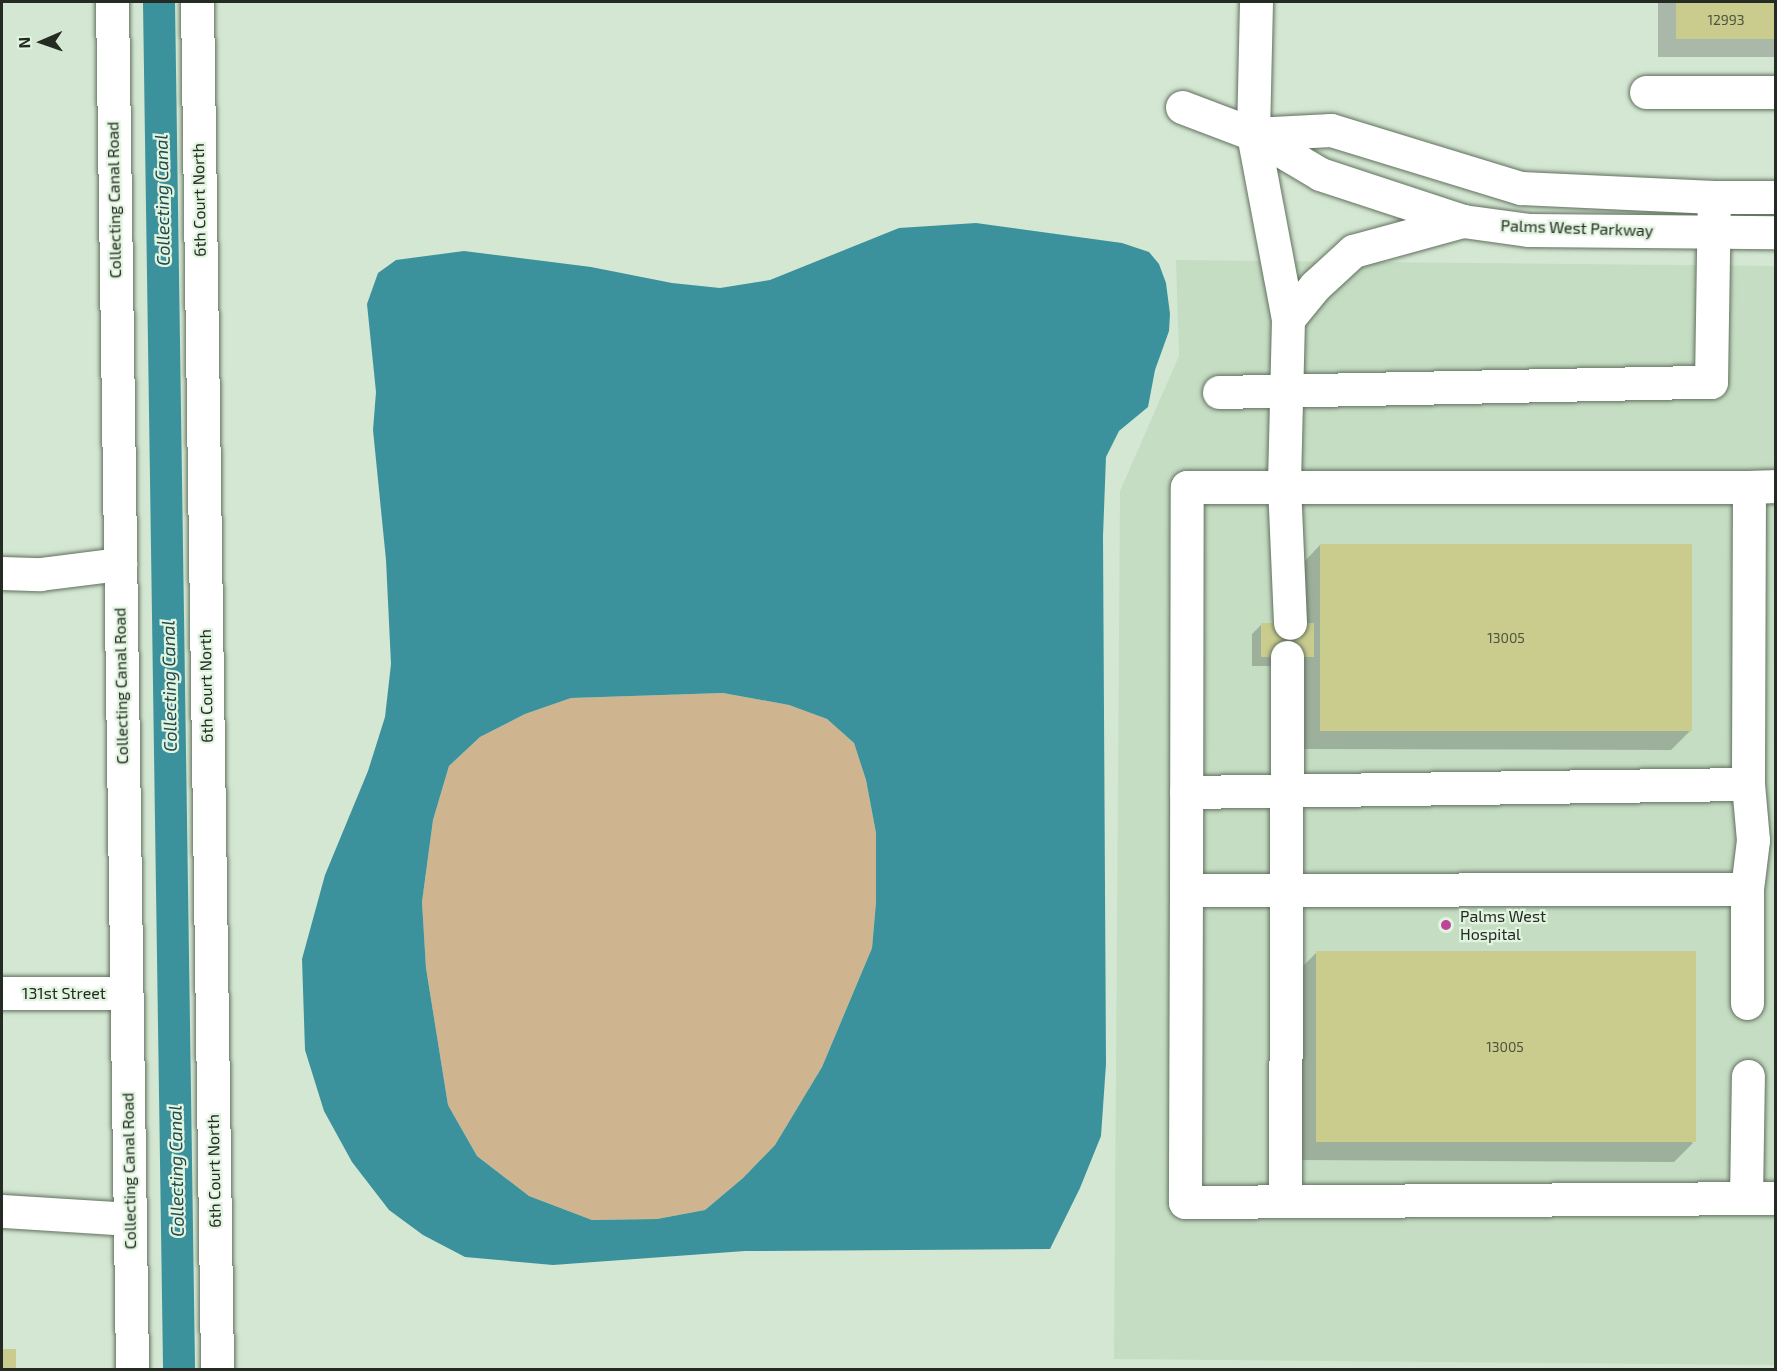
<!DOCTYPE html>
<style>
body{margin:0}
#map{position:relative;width:1777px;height:1371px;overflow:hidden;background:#d4e7d2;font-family:"Exo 2",sans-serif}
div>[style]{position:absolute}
.built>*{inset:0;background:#c5ddc3}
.green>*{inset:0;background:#cfb58f}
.water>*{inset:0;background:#3b929d}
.shadow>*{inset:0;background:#0003;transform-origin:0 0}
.canal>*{height:32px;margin:-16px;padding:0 16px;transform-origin:16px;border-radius:16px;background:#3b929d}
.building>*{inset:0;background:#c9cc8c;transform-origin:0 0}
.roads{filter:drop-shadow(0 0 2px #61715f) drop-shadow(0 0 2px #61715f)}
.minor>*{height:33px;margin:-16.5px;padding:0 16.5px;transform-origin:16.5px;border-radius:16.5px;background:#fff}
.dots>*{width:16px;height:16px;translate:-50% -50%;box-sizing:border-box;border:3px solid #e1f4df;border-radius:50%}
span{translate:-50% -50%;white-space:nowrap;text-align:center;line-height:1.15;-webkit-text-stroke:4.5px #e1f4df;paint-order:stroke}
.number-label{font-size:14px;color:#4d533d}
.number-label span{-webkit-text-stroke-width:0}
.street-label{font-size:16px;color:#242b23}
.poi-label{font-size:16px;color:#242b23}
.left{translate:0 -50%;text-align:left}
.water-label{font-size:18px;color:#20484d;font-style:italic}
.frame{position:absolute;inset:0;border:3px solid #242b23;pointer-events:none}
.north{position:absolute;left:12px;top:12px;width:60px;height:60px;-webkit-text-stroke:4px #e1f4df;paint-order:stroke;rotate:268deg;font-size:16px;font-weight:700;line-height:24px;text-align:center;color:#242b23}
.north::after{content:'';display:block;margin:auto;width:21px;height:27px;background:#242b23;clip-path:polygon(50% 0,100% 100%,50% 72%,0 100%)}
</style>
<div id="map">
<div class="built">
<div style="clip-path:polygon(1176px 260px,1775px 266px,1775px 1365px,1114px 1359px,1120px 491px,1179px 356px)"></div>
</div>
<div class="green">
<div style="clip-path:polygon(723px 693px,789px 705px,827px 719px,854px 743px,866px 780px,876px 833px,876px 902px,872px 948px,822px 1067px,775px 1145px,743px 1178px,705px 1210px,657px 1219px,592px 1220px,529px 1196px,477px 1156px,448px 1105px,426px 968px,422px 902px,433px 820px,449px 766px,480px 737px,525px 714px,571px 698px)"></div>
</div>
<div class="water">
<div style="clip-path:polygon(evenodd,976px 223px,1122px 243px,1149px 252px,1159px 264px,1166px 283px,1170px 314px,1169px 331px,1155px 370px,1148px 407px,1119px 431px,1106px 457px,1103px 536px,1106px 1064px,1101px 1136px,1080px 1188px,1050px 1249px,745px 1251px,553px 1265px,465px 1257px,423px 1235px,389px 1210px,352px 1162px,324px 1111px,305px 1050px,302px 959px,325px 875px,368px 771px,385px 717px,391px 664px,386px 560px,373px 430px,376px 392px,367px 304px,378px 273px,396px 260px,464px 251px,591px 267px,672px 283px,720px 288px,770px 280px,899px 228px,976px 223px,723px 693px,789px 705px,827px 719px,854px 743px,866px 780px,876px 833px,876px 902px,872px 948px,822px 1067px,775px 1145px,743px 1178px,705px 1210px,657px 1219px,592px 1220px,529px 1196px,477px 1156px,448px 1105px,426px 968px,422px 902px,433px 820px,449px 766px,480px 737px,525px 714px,571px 698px,723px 693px)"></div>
</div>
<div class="shadow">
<div style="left:1658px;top:2px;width:118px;height:55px"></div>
<div style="clip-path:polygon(1320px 545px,1690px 731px,1671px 750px,1302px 749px,1302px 666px,1252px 666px,1252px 634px,1261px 625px,1302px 625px,1302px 564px)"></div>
<div style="clip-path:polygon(1317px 952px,1693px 1143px,1674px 1162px,1297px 1160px,1298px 971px)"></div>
</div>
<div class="canal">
<div style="left:159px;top:2px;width:1368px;rotate:89.16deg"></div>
</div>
<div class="building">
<div style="left:1676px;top:2px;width:100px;height:37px"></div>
<div style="left:1320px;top:544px;width:372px;height:187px"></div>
<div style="left:1261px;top:623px;width:53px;height:34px"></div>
<div style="left:1316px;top:951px;width:380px;height:191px"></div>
<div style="left:2px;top:1349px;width:14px;height:21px"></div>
</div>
<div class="roads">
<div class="minor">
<div style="left:112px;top:2px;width:1368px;rotate:89.16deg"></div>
<div style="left:197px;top:2px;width:1368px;rotate:89.16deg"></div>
<div style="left:1256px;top:2px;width:132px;rotate:91.3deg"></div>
<div style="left:1253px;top:134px;width:188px;rotate:79.3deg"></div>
<div style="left:1288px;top:319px;width:166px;rotate:91.4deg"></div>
<div style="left:1284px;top:485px;width:138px;rotate:87.5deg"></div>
<div style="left:1646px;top:92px;width:130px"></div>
<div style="left:1182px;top:107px;width:76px;rotate:20.8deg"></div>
<div style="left:1253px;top:134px;width:78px;rotate:30.8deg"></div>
<div style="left:1320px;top:174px;width:151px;rotate:18.2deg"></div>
<div style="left:1463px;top:221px;width:67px;rotate:7.8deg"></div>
<div style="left:1529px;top:230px;width:247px;rotate:0.5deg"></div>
<div style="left:1253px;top:134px;width:78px;rotate:-2.9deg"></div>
<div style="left:1331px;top:130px;width:199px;rotate:17deg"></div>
<div style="left:1521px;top:188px;width:193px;rotate:2.7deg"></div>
<div style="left:1714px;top:197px;width:62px"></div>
<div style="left:1288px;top:319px;width:43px;rotate:-50.7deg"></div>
<div style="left:1315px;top:286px;width:52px;rotate:-42.6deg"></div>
<div style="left:1353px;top:251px;width:114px;rotate:-15.3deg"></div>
<div style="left:1219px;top:392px;width:492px;rotate:-1.2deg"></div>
<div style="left:1711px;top:382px;width:185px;rotate:-89.1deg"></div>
<div style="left:1749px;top:487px;width:27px;rotate:-2deg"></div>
<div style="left:2px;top:573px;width:38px;rotate:2deg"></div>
<div style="left:40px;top:574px;width:81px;rotate:-7.1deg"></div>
<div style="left:1186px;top:792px;width:562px;rotate:-0.82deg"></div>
<div style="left:1748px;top:784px;width:56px;rotate:84.9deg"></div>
<div style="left:1753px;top:840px;width:49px;rotate:97deg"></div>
<div style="left:1747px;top:889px;width:561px;rotate:179.9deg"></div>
<div style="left:1186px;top:890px;width:312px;rotate:90.2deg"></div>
<div style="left:1185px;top:1202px;width:591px;rotate:-0.39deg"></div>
<div style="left:1186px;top:890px;width:403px;rotate:-89.9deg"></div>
<div style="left:1187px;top:487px;width:562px"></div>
<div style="left:1749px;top:487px;width:297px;rotate:90.2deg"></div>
<div style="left:2px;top:993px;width:124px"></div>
<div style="left:1747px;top:1003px;width:114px;rotate:-90deg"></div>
<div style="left:1746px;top:1198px;width:122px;rotate:-89.1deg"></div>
<div style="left:1285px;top:1200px;width:543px;rotate:-89.79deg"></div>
<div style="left:2px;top:1211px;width:128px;rotate:3.6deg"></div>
</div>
</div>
<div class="dots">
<div style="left:1446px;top:925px;background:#bd4599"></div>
</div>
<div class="number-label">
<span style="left:1726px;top:20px">12993</span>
<span style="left:1506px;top:638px">13005</span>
<span style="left:1505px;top:1047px">13005</span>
</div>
<div class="street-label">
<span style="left:114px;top:200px;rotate:-91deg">Collecting Canal Road</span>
<span style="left:199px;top:200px;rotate:-91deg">6th Court North</span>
<span style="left:1577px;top:228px;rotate:2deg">Palms West Parkway</span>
<span style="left:121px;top:686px;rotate:-91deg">Collecting Canal Road</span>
<span style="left:206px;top:686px;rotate:-91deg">6th Court North</span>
<span style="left:64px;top:993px">131st Street</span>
<span style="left:129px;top:1171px;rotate:-91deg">Collecting Canal Road</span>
<span style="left:214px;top:1171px;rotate:-91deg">6th Court North</span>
</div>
<div class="poi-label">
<span class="left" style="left:1460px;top:925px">Palms West<br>Hospital</span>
</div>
<div class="water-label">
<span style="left:162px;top:200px;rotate:-91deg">Collecting Canal</span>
<span style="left:169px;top:686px;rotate:-91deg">Collecting Canal</span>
<span style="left:176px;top:1171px;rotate:-91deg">Collecting Canal</span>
</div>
<div class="frame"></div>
<div class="north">N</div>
</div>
